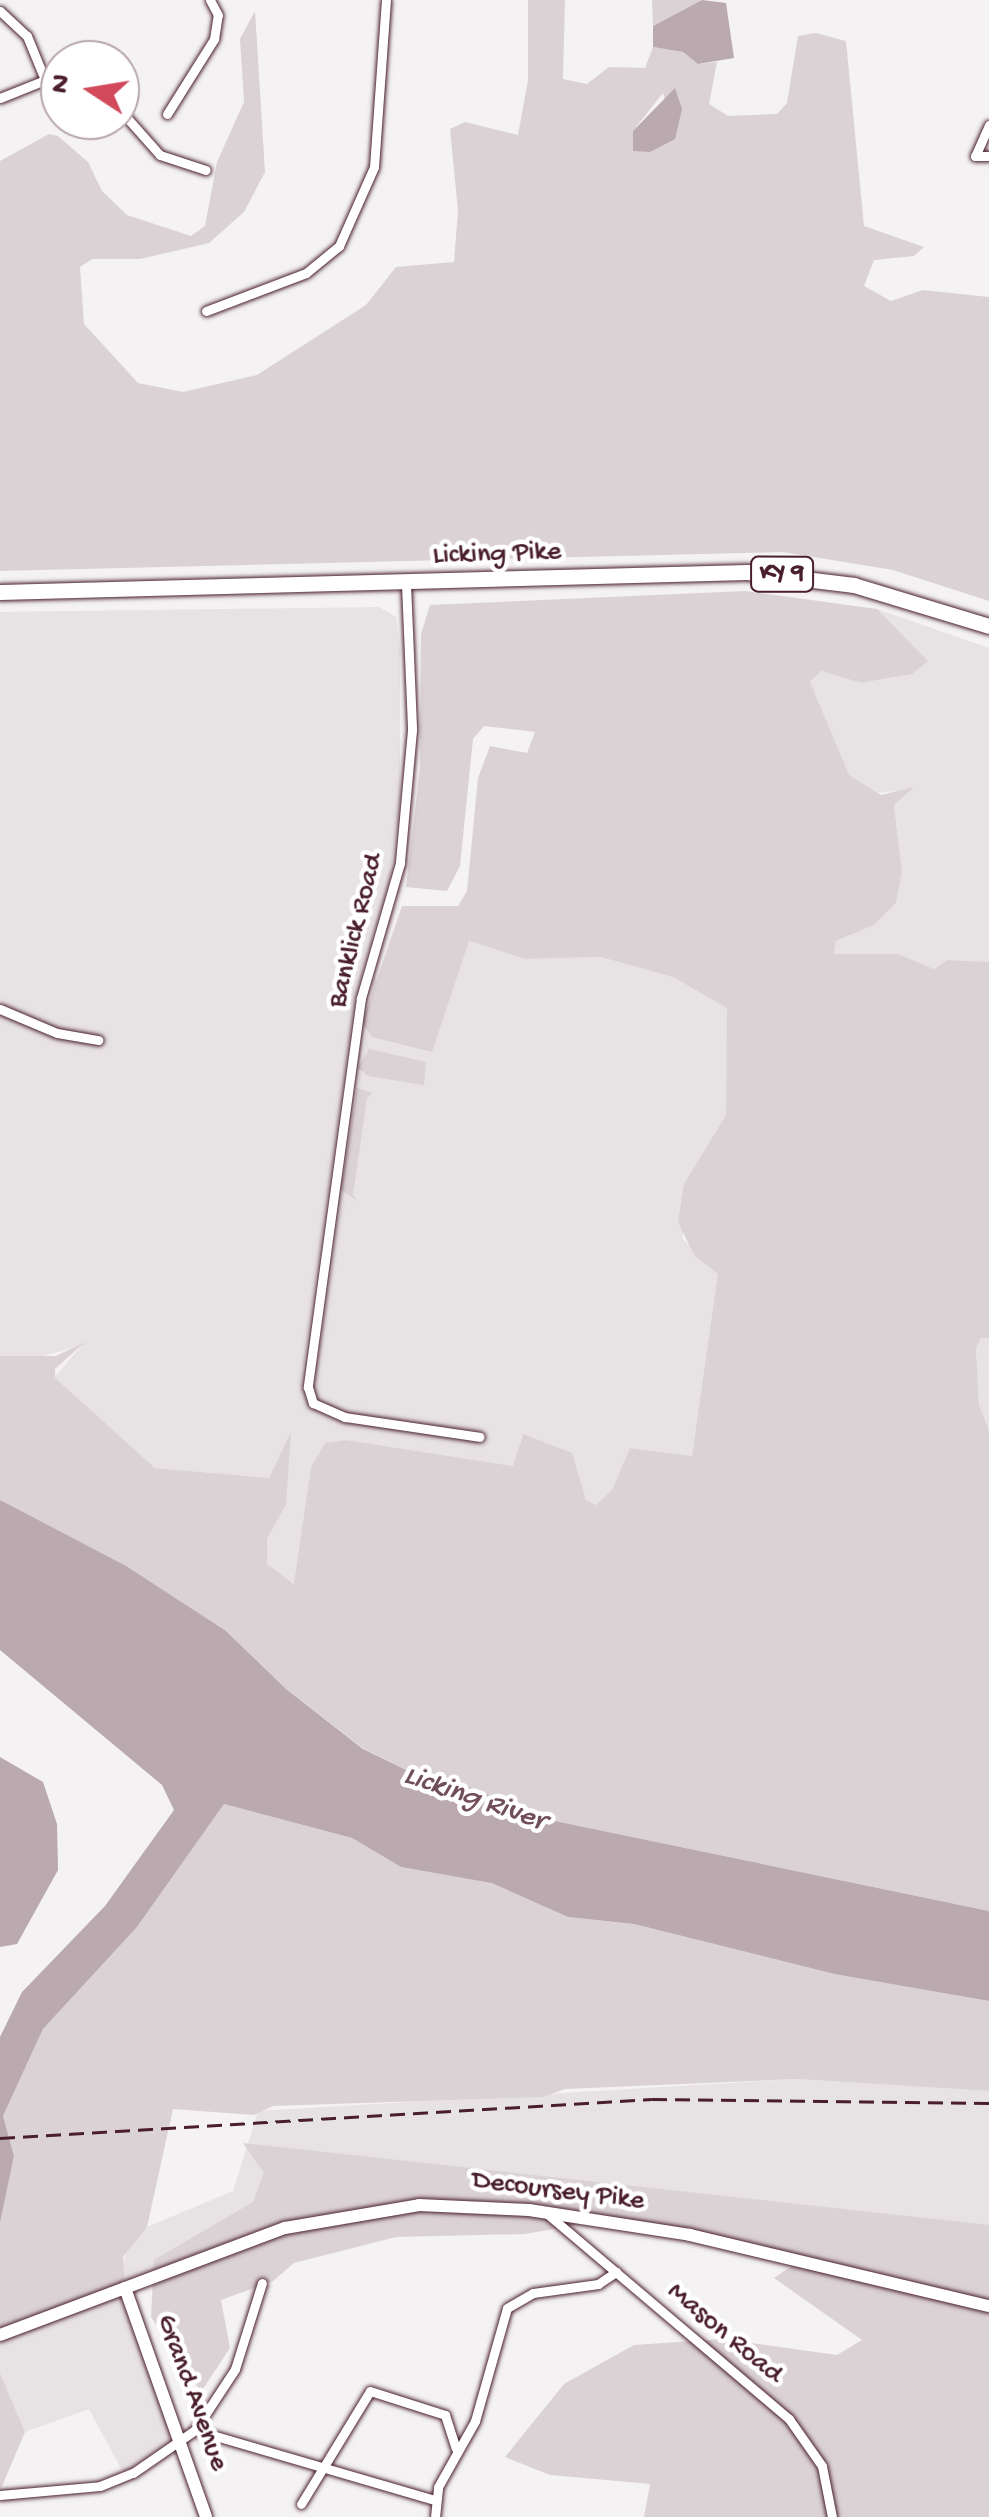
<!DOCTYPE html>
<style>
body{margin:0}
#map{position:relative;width:989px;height:2517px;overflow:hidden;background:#f4f2f2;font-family:"Gochi Hand",sans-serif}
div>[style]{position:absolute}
.built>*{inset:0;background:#e7e2e3}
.green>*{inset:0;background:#dbd2d5}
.water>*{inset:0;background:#baa9ae}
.roads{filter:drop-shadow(0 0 2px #4a1f2b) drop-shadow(0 0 2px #4a1f2b)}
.street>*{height:9px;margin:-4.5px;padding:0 4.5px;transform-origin:4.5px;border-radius:4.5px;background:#fff}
.secondary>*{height:12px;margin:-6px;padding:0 6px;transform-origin:6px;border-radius:6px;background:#fff}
.primary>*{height:15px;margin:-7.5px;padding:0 7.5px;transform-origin:7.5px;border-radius:7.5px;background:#fff}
.rail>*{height:2.5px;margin-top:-1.25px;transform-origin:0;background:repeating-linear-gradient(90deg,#4a1f2b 0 15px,transparent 0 23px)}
span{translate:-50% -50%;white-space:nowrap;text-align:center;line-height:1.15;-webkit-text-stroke:9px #fff;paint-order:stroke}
.shield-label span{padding:2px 8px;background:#fff;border:2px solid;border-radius:8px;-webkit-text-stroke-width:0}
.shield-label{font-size:25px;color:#4a1f2b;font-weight:700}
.street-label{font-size:28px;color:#4a1f2b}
.water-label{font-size:30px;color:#714f59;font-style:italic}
.north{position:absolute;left:40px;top:40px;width:100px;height:100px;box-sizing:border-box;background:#fff;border:2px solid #b7a5aa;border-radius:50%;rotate:282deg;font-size:28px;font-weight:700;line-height:40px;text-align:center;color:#4a1f2b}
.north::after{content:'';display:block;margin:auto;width:35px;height:45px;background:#d1495b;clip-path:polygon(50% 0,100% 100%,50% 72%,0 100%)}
</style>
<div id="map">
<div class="built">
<div style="clip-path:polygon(379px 607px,396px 617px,400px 649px,400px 796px,390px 877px,355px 998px,301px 1382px,306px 1398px,315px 1382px,374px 979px,468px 941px,525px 959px,599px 957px,673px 977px,728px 1008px,726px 1115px,705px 1151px,682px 1238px,718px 1273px,718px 1293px,692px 1456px,630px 1448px,612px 1490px,596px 1505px,586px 1500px,579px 1481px,522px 1435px,514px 1466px,346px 1440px,325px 1443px,311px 1467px,295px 1584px,267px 1565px,267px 1539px,286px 1505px,290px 1436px,269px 1478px,155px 1468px,54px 1378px,82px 1345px,33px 1359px,0 1356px,0 612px)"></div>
<div style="clip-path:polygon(877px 609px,989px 648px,989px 962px,947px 960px,934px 969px,897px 954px,834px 954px,836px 941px,874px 925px,896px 903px,902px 872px,894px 805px,900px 798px,896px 791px,874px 793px,849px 775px,811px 696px,810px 682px,821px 671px,861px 683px,927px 661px)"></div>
<div style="clip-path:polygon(981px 1338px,989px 1338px,989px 1430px,979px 1405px,976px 1349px)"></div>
<div style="clip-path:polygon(797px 2079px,989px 2091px,989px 2306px,799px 2261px,529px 2210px,126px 2288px,180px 2435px,125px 2476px,89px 2409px,25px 2432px,0 2373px,0 2335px,121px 2270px,130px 2241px,147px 2227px,233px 2191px,258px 2111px)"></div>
</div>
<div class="green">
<div style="clip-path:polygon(evenodd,528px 0,565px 0,563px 79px,587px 84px,609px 67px,645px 68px,653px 47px,683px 52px,698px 64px,717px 62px,709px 104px,728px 116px,777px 114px,787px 103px,798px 36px,816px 33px,846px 41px,864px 226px,924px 247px,914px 256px,874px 260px,864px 286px,891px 301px,923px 290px,989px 297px,989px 601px,893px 570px,783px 552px,0 571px,0 161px,49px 134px,58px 136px,88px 162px,102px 191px,127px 215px,191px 236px,205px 226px,217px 162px,244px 102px,240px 39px,255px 11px,265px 172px,244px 212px,209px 243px,140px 259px,92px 259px,80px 267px,84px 324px,138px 383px,183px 392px,257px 375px,366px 305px,396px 267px,454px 262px,458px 211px,450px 129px,465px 122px,518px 135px,528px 80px,528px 0,663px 93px,675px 139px,633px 131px,663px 93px)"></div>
<div style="clip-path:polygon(652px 0,702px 0,653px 26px)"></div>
<div style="clip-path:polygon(745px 591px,877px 609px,928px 661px,912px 674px,887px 678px,861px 683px,821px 671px,810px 682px,849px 775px,881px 795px,914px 787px,894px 805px,902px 872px,896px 903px,874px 925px,836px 941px,834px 954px,898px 954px,934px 969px,947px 960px,989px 962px,989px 1338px,981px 1338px,976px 1349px,979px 1405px,989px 1430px,989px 1911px,550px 1820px,452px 1780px,427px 1780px,364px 1749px,286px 1689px,226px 1631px,0 1500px,0 1356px,56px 1356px,85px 1342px,55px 1369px,55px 1378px,155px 1468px,269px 1478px,291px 1432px,286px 1505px,267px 1539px,267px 1564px,294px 1584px,311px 1467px,325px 1443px,346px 1440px,513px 1466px,523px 1434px,572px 1453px,586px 1500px,596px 1505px,612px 1490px,630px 1448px,692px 1456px,718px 1274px,694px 1255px,678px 1222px,684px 1184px,726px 1115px,727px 1008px,673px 977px,600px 957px,525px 959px,469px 941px,432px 1052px,372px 1037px,362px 1023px,402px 906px,458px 906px,467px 891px,478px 778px,490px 746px,527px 753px,535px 732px,484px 726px,473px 739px,460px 866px,447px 891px,406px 887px,420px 767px,421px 634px,430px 605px)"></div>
<div style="clip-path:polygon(369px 1049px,426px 1062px,424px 1085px,368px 1076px,358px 1068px)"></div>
<div style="clip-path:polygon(357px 1088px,373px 1093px,367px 1098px,353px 1195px,358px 1201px,341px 1190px)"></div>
<div style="clip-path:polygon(224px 1804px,352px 1838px,401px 1867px,491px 1882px,568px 1917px,634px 1924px,835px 1973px,989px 2001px,989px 2091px,797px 2079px,565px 2089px,543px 2097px,273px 2106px,254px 2115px,173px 2109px,147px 2227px,123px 2257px,125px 2288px,0 2328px,0 2223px,14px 2156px,3px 2116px,43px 2029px,137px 1927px)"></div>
<div style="clip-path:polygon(243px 2143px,989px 2225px,989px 2517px,644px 2517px,650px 2484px,550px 2475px,505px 2457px,564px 2384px,634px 2345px,722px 2339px,837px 2355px,862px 2340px,774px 2278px,798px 2262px,604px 2220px,525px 2234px,396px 2237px,294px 2263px,273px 2281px,221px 2300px,230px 2348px,201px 2392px,151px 2317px,154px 2260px,253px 2202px,264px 2173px)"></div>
<div style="clip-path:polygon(0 2373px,25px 2432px,0 2491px)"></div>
</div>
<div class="water">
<div style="clip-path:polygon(702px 0,726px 3px,734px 58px,698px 64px,683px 52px,653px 47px,653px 26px)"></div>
<div style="clip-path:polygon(675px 88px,682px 109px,675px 139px,650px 152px,633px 151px,633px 131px)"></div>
<div style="clip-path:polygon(0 1500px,126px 1566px,226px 1631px,286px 1689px,363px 1749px,427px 1780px,452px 1780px,550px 1820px,989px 1911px,989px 2001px,835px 1974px,634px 1924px,568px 1917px,492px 1883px,401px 1867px,352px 1838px,224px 1804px,137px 1927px,43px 2029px,3px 2116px,14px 2156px,0 2223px,0 2037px,22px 1992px,105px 1906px,174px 1810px,162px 1785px,0 1650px)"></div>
<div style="clip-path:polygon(0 1757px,43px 1782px,57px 1824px,58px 1870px,17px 1944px,0 1947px)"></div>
</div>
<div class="roads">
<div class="street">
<div style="left:0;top:11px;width:37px;rotate:43deg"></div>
<div style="left:27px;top:36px;width:42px;rotate:67.7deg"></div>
<div style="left:0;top:98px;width:65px;rotate:-21.8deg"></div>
<div style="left:120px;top:110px;width:60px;rotate:48.4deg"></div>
<div style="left:160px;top:155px;width:48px;rotate:18.1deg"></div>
<div style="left:167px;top:114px;width:89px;rotate:-57.9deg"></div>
<div style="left:214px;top:39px;width:24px;rotate:-81deg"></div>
<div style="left:218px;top:15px;width:17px;rotate:-118deg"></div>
<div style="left:989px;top:125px;width:34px;rotate:114deg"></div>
<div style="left:975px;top:156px;width:14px"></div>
<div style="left:206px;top:311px;width:107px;rotate:-20.8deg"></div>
<div style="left:306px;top:273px;width:43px;rotate:-39.3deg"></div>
<div style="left:339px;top:246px;width:86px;rotate:-66.1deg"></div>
<div style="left:374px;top:167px;width:167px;rotate:-85.9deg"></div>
<div style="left:406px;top:584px;width:146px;rotate:87.6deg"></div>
<div style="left:412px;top:730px;width:134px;rotate:95.2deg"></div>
<div style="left:400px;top:863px;width:141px;rotate:106.1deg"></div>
<div style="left:361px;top:998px;width:393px;rotate:97.8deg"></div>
<div style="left:308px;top:1387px;width:17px;rotate:73deg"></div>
<div style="left:313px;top:1403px;width:35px;rotate:24deg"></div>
<div style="left:345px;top:1417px;width:136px;rotate:8.4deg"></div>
<div style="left:0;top:1009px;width:62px;rotate:22.8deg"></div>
<div style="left:57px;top:1033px;width:42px;rotate:9.7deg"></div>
<div style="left:545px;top:2212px;width:320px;rotate:40.3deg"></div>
<div style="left:789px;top:2419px;width:57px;rotate:54.9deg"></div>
<div style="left:822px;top:2466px;width:52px;rotate:78.9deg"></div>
<div style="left:195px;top:2430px;width:250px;rotate:16.3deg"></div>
<div style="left:0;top:2495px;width:100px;rotate:-5.1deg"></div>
<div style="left:100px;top:2486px;width:35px;rotate:-22deg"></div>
<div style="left:133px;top:2473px;width:75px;rotate:-34.7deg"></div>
<div style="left:195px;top:2430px;width:73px;rotate:-56.7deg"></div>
<div style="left:235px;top:2369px;width:90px;rotate:-72.6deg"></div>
<div style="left:301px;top:2504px;width:132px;rotate:-58.6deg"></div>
<div style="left:370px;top:2391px;width:79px;rotate:17.7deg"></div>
<div style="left:445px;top:2415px;width:35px;rotate:72deg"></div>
<div style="left:435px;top:2517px;width:30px;rotate:-84deg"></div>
<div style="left:438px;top:2487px;width:76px;rotate:-60.7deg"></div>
<div style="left:475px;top:2421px;width:117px;rotate:-74.2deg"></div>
<div style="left:507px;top:2308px;width:30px;rotate:-30deg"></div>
<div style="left:533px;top:2293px;width:66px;rotate:-7.9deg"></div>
<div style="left:598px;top:2284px;width:22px;rotate:-34deg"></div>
</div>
<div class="secondary">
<div style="left:125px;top:2288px;width:243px;rotate:70.5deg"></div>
<div style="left:0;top:2335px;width:304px;rotate:-20.6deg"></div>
<div style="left:285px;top:2228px;width:136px;rotate:-9.7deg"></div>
<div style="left:419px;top:2205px;width:110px;rotate:2.6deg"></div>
<div style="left:529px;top:2210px;width:163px;rotate:8.8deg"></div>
<div style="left:690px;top:2235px;width:307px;rotate:13.4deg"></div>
</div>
<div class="primary">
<div style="left:0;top:592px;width:747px;rotate:-1.53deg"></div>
<div style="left:747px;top:572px;width:108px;rotate:6.9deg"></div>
<div style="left:854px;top:585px;width:141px;rotate:16.9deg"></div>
</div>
</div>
<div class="rail">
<div style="left:0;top:2138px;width:653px;rotate:-3.42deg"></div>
<div style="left:652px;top:2099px;width:337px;rotate:0.7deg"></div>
</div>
<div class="shield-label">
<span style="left:782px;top:574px">KY 9</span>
</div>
<div class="street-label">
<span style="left:497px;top:555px;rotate:-2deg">Licking Pike</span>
<span style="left:357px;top:931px;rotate:-76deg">Banklick Road</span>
<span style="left:558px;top:2192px;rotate:7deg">Decoursey Pike</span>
<span style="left:724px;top:2334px;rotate:40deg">Mason Road</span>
<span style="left:191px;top:2393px;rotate:70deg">Grand Avenue</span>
</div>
<div class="water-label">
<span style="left:474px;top:1800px;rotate:19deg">Licking River</span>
</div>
<div class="north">N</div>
</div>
